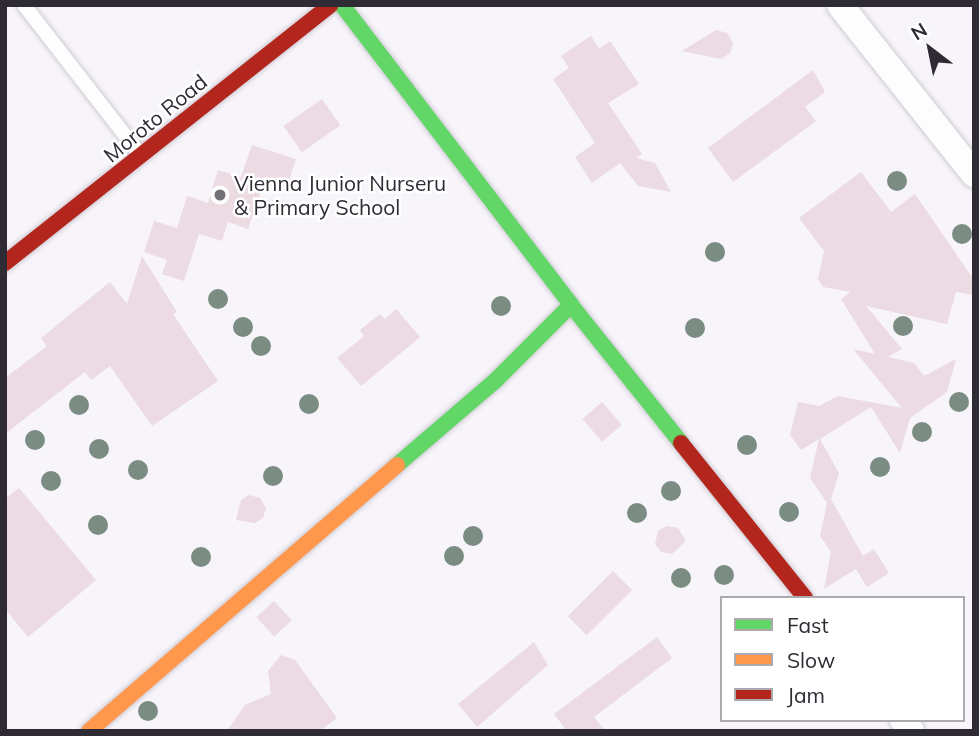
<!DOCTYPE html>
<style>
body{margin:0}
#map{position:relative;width:979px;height:736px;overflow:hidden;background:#f7f4fa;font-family:Mulish,sans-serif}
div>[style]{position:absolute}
.building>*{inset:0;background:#ecdbe3;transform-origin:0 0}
.roads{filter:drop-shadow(0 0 2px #cfcbd3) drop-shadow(0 0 2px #cfcbd3)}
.lane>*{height:14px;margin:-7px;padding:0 7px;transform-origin:7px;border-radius:7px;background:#fefdfe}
.street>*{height:26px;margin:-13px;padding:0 13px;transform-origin:13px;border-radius:13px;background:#fefdfe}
.fast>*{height:16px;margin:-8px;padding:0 8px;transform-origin:8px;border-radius:8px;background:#63d668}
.slow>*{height:16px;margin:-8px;padding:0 8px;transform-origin:8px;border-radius:8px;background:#ff974d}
.jam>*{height:16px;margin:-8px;padding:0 8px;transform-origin:8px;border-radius:8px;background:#b3261e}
.trees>*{width:20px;height:20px;margin:-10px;border-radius:50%;background:#7b8c83}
.dots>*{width:19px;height:19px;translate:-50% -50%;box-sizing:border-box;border:4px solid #fff;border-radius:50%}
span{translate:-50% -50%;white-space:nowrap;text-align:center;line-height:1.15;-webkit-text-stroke:5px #fff;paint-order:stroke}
.street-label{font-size:21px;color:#2f2b34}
.poi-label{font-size:21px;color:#2f2b34}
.left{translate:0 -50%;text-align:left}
.frame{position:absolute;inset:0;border:7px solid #2f2b34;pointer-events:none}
.legend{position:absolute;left:720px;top:596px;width:245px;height:126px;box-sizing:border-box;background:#fff;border:2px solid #acaaae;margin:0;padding:9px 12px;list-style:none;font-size:21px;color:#2f2b34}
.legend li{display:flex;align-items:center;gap:14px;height:35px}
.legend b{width:35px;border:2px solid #acaaae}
.north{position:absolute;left:895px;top:14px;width:70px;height:70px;-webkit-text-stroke:5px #fff;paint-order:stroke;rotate:328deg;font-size:19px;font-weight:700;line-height:28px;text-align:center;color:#2f2b34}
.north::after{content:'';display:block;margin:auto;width:24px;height:32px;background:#2f2b34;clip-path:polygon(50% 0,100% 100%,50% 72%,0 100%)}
</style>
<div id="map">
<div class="building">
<div style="clip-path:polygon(716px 30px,727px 33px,733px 43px,730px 53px,721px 59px,682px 51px)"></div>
<div style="clip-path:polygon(591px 36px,599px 49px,610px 41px,639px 84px,608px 103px,642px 154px,636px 158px,655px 163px,671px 192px,638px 186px,620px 163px,592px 183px,575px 157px,595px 143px,553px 79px,569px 68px,561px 56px)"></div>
<div style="clip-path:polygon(813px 70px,825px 92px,805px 107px,816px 121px,733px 182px,708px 148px)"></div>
<div style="left:322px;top:99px;width:32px;height:47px;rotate:55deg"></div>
<div style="clip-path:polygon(252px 145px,296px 159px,286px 190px,264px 183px,248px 229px,228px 222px,222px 241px,199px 234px,184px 281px,162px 274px,167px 260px,144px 252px,154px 221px,177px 228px,187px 196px,208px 203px,218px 170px,241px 177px)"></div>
<div style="clip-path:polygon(861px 172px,891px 212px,915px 194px,974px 280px,974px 295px,956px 292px,947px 324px,866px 306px,902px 349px,888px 357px,914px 363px,924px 376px,956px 359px,947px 392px,910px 418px,900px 453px,871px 407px,820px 439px,839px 473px,831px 499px,863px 556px,874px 549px,889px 573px,867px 587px,856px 569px,824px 589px,831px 552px,820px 536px,827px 503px,810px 478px,819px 439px,801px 450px,790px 435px,798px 402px,819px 406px,838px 396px,902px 408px,853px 349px,875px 354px,841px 299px,851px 292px,823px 287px,818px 279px,824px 251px,799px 218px)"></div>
<div style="clip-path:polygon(142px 256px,177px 312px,173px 314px,218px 381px,152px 426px,110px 366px,91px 380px,85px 372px,5px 434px,5px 378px,47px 346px,41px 338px,110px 282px,127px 304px)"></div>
<div style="clip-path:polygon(396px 309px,420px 337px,361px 386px,337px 358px,364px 336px,360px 330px,380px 314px,385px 319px)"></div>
<div style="left:602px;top:402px;width:30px;height:26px;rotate:49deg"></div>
<div style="clip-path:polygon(19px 488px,96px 580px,28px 637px,5px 609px,5px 499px)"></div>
<div style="clip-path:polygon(249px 495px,260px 498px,266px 508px,263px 518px,255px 523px,236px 520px,241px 500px)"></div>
<div style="clip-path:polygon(667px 526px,678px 528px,686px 541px,672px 554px,661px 552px,655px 544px,658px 531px)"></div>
<div style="left:613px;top:571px;width:27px;height:64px;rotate:45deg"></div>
<div style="left:274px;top:601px;width:26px;height:24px;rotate:47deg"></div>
<div style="clip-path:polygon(657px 637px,672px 658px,594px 717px,605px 731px,567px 731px,554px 714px)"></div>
<div style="clip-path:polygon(534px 642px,548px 665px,477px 727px,458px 704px)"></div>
<div style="clip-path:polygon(281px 655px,295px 660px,337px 718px,319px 731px,227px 731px,245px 705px,271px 694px,268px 671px)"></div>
</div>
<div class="roads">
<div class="lane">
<div style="left:24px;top:5px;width:191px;rotate:52.2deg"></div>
</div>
<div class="street">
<div style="left:840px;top:5px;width:216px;rotate:51.6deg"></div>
<div style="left:903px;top:720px;width:14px;rotate:54deg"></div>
</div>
<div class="fast">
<div style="left:342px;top:5px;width:377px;rotate:52.6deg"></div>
<div style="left:571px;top:305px;width:176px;rotate:51.4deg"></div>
<div style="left:397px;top:465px;width:130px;rotate:-40.6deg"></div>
<div style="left:496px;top:380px;width:106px;rotate:-45deg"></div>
</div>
<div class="slow">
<div style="left:89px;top:731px;width:407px;rotate:-40.8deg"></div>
</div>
<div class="jam">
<div style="left:5px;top:263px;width:415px;rotate:-38.4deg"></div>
<div style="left:681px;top:443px;width:198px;rotate:51.3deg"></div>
</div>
</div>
<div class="trees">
<div style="left:897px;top:181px"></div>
<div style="left:962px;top:234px"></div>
<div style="left:715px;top:252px"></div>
<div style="left:218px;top:299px"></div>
<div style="left:501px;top:306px"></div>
<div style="left:903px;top:326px"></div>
<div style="left:243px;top:327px"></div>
<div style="left:695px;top:328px"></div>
<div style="left:261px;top:346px"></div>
<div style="left:959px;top:402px"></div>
<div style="left:309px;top:404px"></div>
<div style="left:79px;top:405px"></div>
<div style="left:922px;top:432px"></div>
<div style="left:35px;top:440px"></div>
<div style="left:747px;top:445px"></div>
<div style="left:99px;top:449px"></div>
<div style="left:880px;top:467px"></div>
<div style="left:138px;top:470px"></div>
<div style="left:273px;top:476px"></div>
<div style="left:51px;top:481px"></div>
<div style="left:671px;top:491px"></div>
<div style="left:789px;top:512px"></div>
<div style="left:637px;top:513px"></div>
<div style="left:98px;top:525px"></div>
<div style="left:473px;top:536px"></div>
<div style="left:454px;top:556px"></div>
<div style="left:201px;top:557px"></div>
<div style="left:724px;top:575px"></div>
<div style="left:681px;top:578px"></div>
<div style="left:148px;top:711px"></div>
</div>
<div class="dots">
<div style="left:220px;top:195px;background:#757179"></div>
</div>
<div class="street-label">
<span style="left:155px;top:118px;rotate:-39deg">Moroto Road</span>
</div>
<div class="poi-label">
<span class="left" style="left:234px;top:195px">Vienna Junior Nurseru<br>&amp; Primary School</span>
</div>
<div class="frame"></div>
<ul class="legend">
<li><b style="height:9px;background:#63d668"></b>Fast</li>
<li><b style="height:9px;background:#ff974d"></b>Slow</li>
<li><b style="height:9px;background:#b3261e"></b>Jam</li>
</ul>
<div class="north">N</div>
</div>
